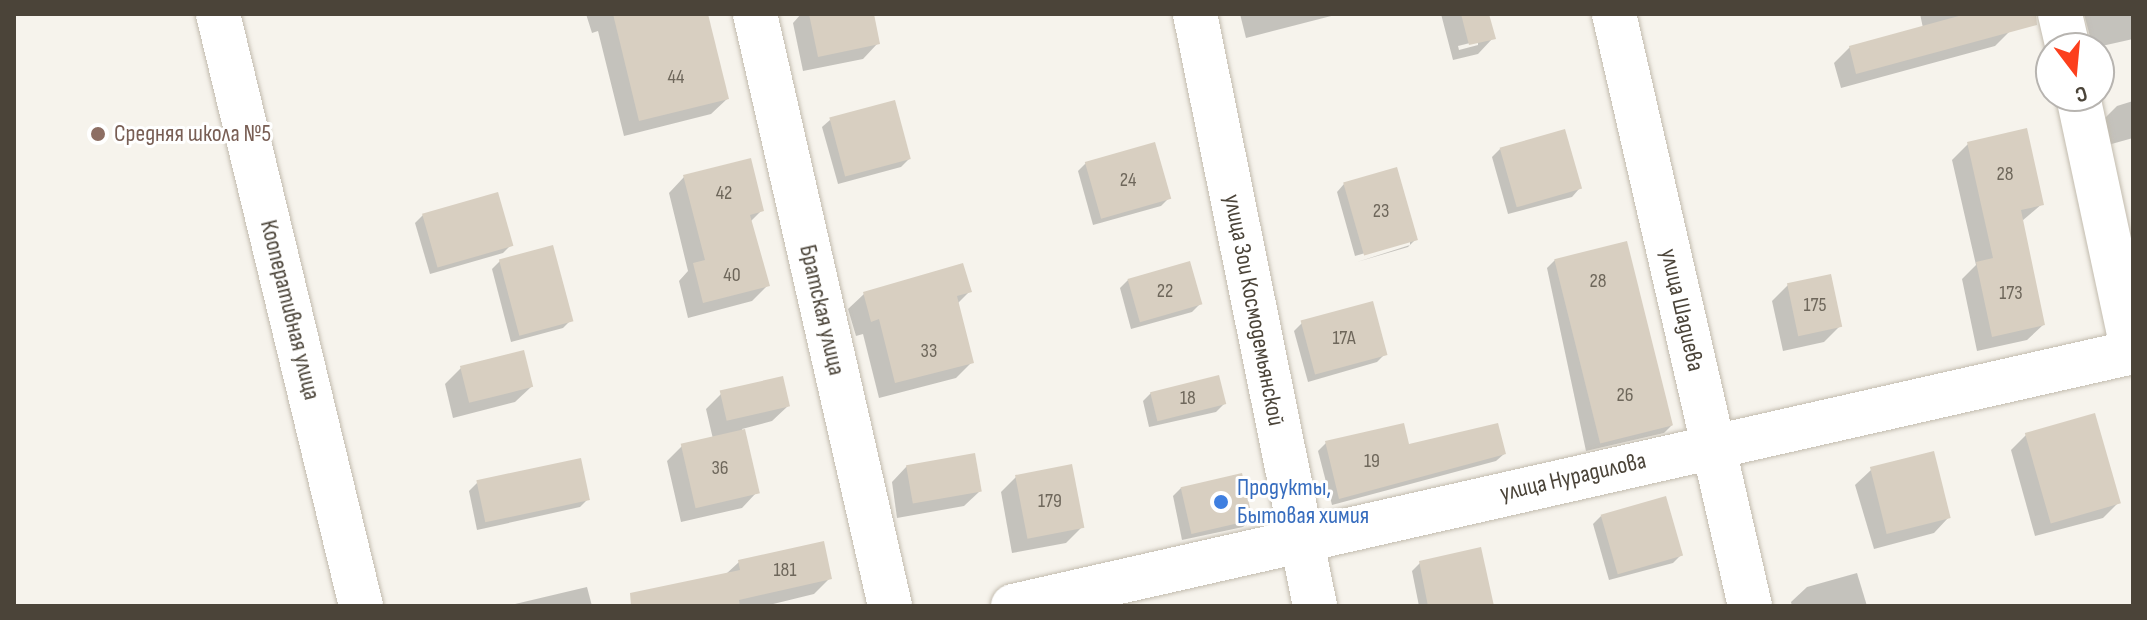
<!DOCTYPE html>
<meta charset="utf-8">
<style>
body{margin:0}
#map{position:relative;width:2147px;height:620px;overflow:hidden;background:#f6f3ec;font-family:"Sofia Sans Condensed",sans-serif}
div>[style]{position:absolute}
.shadow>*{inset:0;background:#0003}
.building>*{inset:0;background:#d8cfc1;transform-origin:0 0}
.roads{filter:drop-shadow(0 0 2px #c2bbae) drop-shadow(0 0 2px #c2bbae)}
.minor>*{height:44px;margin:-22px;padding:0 22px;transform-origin:22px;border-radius:22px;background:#fff}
.dots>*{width:22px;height:22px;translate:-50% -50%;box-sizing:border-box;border:4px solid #fff;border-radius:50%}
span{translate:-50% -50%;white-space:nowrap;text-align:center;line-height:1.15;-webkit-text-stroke:6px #fff;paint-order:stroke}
.number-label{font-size:20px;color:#6e675b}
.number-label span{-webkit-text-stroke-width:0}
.education-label{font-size:24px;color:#785e54}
.left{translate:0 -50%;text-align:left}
.street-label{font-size:24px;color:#4b4439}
.shop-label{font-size:24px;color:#366cbe}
.frame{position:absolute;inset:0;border:16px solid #4b4439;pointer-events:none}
.north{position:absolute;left:2035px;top:32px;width:80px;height:80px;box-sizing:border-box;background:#fff;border:2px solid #b7b4b0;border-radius:50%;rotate:164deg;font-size:22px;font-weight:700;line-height:32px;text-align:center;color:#4b4439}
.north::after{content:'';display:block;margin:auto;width:28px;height:36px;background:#fc3f1d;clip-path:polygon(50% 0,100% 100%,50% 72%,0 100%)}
</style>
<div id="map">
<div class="shadow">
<div style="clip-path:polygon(586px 14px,703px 14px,727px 99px,711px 114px,624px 136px,598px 31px,592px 33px)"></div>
<div style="clip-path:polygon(801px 14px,872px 14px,878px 43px,863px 59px,803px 71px,793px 23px)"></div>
<div style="clip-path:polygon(1240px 14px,1339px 14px,1246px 38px)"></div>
<div style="clip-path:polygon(evenodd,1441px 14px,1487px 14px,1493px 38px,1478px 54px,1453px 60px,1441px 14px,1478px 41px,1478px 45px,1459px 50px,1458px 46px,1478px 41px)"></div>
<div style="clip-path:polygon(1920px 14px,2007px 14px,2010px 31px,1995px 46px,1841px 88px,1834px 63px,1850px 47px,1923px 28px)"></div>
<div style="clip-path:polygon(2084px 14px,2133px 14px,2133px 39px,2093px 48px)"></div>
<div style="clip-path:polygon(2133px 101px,2133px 138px,2108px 145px,2101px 122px,2117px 106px)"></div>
<div style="clip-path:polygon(830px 120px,909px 159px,901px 167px,838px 184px,822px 127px)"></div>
<div style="clip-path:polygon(1968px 144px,2042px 204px,2022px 221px,2043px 325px,2027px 340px,1977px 351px,1962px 279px,1976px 265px,1952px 160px)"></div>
<div style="clip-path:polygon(1500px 149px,1579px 189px,1572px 197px,1508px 214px,1492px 157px)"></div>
<div style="clip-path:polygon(1086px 163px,1169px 198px,1161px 206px,1093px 225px,1078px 171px)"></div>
<div style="clip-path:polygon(684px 177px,762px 210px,750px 222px,768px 285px,752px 301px,688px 318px,679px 281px,688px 271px,669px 193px)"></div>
<div style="clip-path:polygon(1344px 184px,1416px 239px,1408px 247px,1357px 262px,1410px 245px,1410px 240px,1355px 256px,1337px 192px)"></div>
<div style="clip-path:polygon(423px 215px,511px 245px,503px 253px,430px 274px,415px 223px)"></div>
<div style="clip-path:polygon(1555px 260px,1672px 425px,1664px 433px,1586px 451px,1547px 268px)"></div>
<div style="clip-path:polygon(500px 261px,571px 320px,563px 328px,511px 342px,492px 269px)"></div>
<div style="clip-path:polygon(1128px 280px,1200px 304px,1192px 312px,1131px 329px,1120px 288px)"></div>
<div style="clip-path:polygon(1788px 285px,1840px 326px,1824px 342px,1783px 351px,1772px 301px)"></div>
<div style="clip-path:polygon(969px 292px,957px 304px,972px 362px,956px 378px,879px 398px,863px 334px,856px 336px,848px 309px,864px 294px)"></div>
<div style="clip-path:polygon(1302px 323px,1385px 354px,1377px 362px,1308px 382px,1294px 331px)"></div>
<div style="clip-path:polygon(461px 368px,531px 387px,515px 402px,453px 418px,445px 384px)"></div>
<div style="clip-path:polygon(1151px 393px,1224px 404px,1216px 412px,1149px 427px,1143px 401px)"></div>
<div style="clip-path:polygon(721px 394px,788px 406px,772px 421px,742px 429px,757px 492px,742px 508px,681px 522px,667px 461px,682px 446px,713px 439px,706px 409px)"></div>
<div style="clip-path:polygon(2026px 435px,2119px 502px,2103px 518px,2035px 536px,2011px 450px)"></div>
<div style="clip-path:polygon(1326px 443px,1504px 454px,1496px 461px,1332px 505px,1318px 451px)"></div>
<div style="clip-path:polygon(907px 466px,980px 491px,964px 506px,897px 518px,892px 482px)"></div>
<div style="clip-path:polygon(1871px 470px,1949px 517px,1934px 533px,1874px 549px,1855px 485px)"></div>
<div style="clip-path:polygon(1016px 477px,1082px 527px,1066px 543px,1012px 553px,1001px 492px)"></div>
<div style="clip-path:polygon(477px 483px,588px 499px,580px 507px,477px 530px,469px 491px)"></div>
<div style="clip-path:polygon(1181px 488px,1251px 519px,1243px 527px,1182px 540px,1173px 496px)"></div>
<div style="clip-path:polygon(1601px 516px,1680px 556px,1673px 563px,1609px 580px,1593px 524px)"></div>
<div style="clip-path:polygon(739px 562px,830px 578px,814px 594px,765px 606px,659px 606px,726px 574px)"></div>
<div style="clip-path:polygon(1420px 563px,1492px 606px,1419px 606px,1412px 571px)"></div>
<div style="clip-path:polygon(1857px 573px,1867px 606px,1792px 606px,1791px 602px,1807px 587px)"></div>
<div style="clip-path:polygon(587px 587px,592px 606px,513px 606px,515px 604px)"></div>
</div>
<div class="building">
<div style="clip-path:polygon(613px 14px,708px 14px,729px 99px,639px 121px)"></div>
<div style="clip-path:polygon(809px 14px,874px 14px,880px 44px,818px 57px)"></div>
<div style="clip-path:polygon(1461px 14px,1489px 14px,1496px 39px,1469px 45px)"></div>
<div style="clip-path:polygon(1966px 14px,2036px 14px,2037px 25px,1856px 74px,1849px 46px)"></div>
<div style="left:895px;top:100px;width:61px;height:68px;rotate:75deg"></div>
<div style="clip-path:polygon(2027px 128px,2044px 205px,2021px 210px,2045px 325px,1992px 337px,1976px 262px,1993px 258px,1967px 142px)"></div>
<div style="left:1565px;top:129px;width:62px;height:68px;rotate:74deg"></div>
<div style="left:1155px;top:142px;width:59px;height:73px;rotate:74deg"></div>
<div style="clip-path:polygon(751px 158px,764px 211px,750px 215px,770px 286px,703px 303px,693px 263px,705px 260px,683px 175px)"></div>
<div style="left:1397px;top:167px;width:76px;height:56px;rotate:74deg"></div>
<div style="left:498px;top:192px;width:56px;height:79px;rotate:74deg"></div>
<div style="left:1627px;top:241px;width:190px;height:75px;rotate:76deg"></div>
<div style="left:553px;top:245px;width:79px;height:56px;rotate:75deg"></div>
<div style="left:1190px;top:261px;width:45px;height:65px;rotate:74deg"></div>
<div style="clip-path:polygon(963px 263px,972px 292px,957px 296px,974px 363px,895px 383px,879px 319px,871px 322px,863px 292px)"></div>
<div style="left:1831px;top:274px;width:54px;height:45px;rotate:78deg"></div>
<div style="left:1373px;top:301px;width:56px;height:75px;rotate:75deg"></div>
<div style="left:524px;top:350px;width:38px;height:66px;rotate:76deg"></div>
<div style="left:1219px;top:375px;width:30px;height:71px;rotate:76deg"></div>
<div style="left:783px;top:376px;width:31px;height:65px;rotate:77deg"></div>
<div style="left:2095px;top:413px;width:94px;height:73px;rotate:74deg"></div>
<div style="clip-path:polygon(1404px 423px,1409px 444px,1498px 423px,1506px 454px,1339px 499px,1325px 441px)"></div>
<div style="left:745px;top:429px;width:66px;height:66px;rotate:77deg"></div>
<div style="left:1934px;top:451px;width:69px;height:66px;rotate:76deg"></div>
<div style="left:975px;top:453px;width:39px;height:70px;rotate:80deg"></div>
<div style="left:581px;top:458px;width:43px;height:107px;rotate:78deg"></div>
<div style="left:1072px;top:464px;width:65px;height:58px;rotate:79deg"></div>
<div style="left:1242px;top:473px;width:48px;height:63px;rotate:77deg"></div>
<div style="left:1666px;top:496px;width:62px;height:68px;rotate:74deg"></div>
<div style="clip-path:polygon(824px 541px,832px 579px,739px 600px,740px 606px,631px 606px,630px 593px,740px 570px,738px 560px)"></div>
<div style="clip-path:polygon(1481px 547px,1494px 606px,1428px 606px,1419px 561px)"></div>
</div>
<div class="roads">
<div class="minor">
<div style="left:218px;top:14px;width:609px;rotate:76.42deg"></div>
<div style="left:755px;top:14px;width:607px;rotate:77.15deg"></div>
<div style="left:1195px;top:14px;width:604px;rotate:78.54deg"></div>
<div style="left:1614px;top:14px;width:607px;rotate:77.06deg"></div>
<div style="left:2060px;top:14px;width:35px;rotate:77deg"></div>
<div style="left:2078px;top:96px;width:263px;rotate:77.9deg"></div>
<div style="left:1013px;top:606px;width:1148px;rotate:-12.78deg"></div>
</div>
</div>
<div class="dots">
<div style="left:98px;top:134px;background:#8d6e63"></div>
<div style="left:1221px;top:502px;background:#3f7fe0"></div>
</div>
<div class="number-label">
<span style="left:676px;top:77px">44</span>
<span style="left:2005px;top:174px">28</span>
<span style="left:1128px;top:180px">24</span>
<span style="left:724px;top:193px">42</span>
<span style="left:1381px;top:211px">23</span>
<span style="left:732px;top:275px">40</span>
<span style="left:1598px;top:281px">28</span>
<span style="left:1165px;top:291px">22</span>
<span style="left:2011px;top:293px">173</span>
<span style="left:1815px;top:305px">175</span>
<span style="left:1344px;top:338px">17А</span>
<span style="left:929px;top:351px">33</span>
<span style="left:1625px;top:395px">26</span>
<span style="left:1188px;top:398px">18</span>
<span style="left:1372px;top:461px">19</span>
<span style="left:720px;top:468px">36</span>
<span style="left:1050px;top:501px">179</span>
<span style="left:785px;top:570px">181</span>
</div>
<div class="education-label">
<span class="left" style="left:114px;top:134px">Средняя школа №5</span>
</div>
<div class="street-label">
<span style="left:290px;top:310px;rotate:76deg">Кооперативная улица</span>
<span style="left:822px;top:310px;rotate:77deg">Братская улица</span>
<span style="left:1254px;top:310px;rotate:79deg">улица Зои Космодемьянской</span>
<span style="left:1682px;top:310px;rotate:77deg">улица Шадиева</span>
<span style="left:1573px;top:477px;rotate:-13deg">улица Нурадилова</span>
</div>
<div class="shop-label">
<span class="left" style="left:1237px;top:502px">Продукты,<br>Бытовая химия</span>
</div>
<div class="frame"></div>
<div class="north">С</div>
</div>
